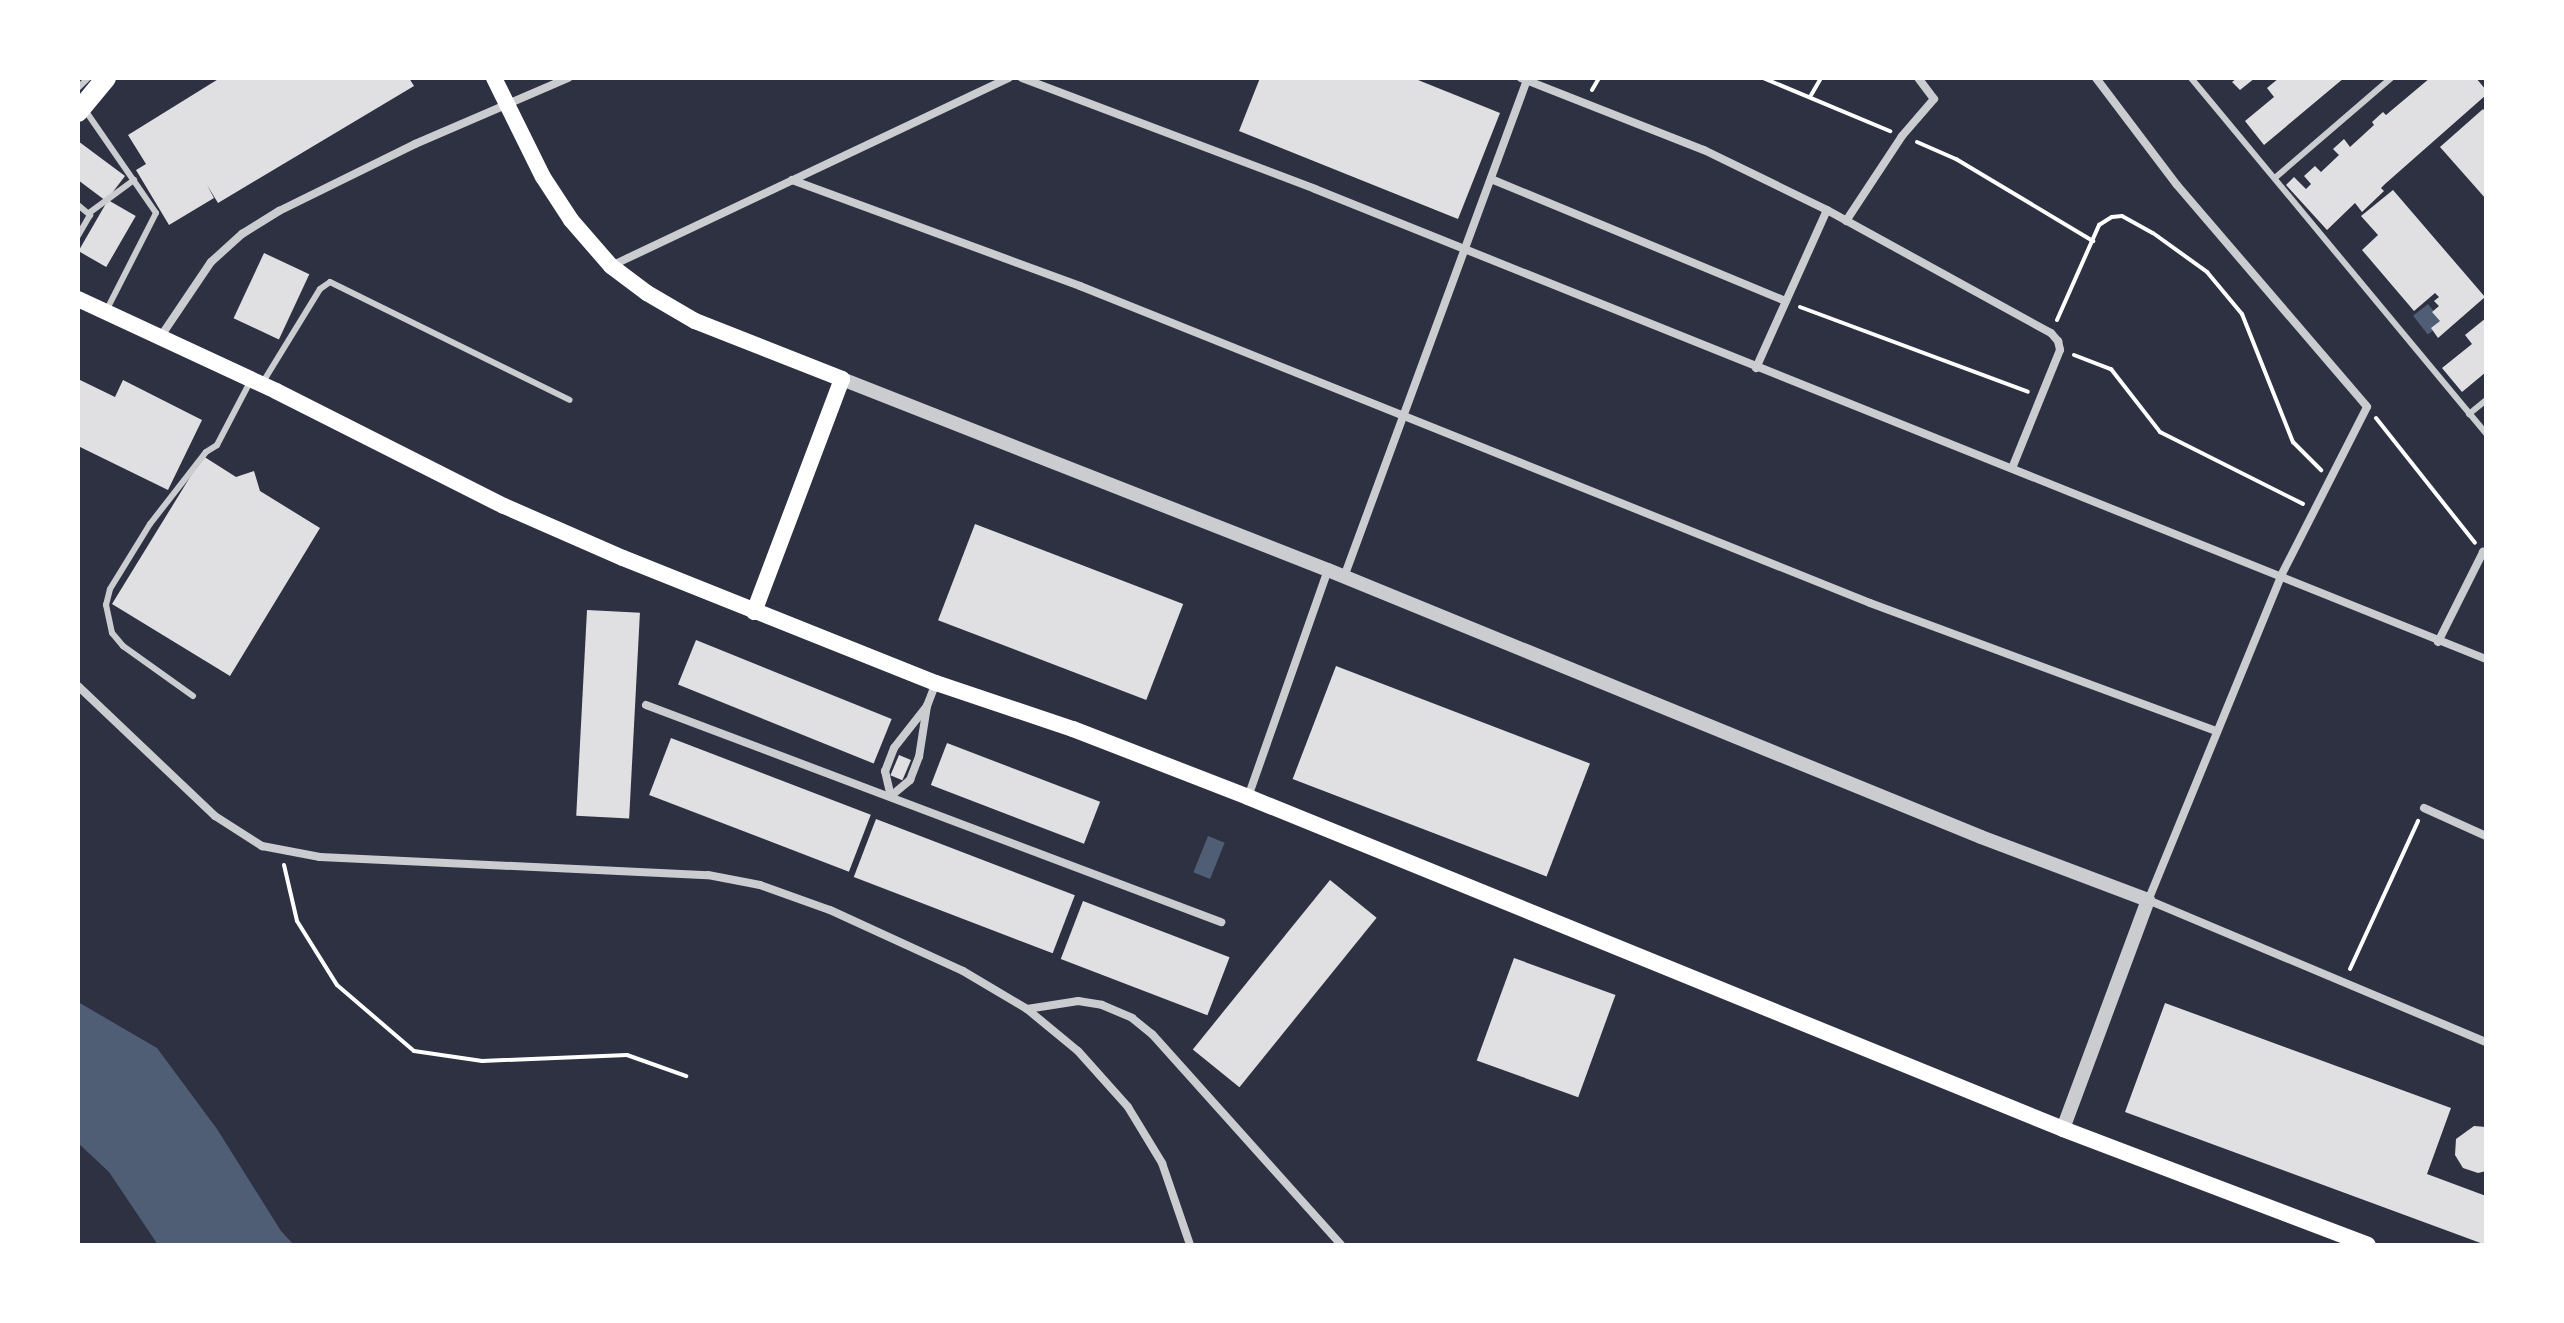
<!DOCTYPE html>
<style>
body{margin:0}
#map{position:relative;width:2564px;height:1323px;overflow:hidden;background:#2d3142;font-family:"Alegreya Sans",sans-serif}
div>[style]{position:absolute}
.water>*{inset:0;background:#4f5d75;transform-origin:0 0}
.building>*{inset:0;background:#e0e0e3;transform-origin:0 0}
.path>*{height:4px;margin:-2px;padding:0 2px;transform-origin:2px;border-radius:2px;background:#fff}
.service>*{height:6px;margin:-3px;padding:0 3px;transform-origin:3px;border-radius:3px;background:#caccd0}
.minor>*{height:8px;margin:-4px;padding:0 4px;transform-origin:4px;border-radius:4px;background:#caccd0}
.tertiary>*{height:14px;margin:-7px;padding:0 7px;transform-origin:7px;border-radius:7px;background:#caccd0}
.secondary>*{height:16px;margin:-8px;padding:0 8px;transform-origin:8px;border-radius:8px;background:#fff}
.primary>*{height:20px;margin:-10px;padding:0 10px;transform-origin:10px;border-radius:10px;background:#fff}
span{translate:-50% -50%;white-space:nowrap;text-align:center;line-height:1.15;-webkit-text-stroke:6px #fff;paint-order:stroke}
.frame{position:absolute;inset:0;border:80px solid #fff;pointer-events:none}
</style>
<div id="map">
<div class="water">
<div style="left:2428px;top:304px;width:24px;height:19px;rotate:52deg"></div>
<div style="left:1208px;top:836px;width:18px;height:39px;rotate:22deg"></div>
<div style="clip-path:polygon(78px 1002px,157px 1048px,217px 1129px,281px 1231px,294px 1245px,158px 1245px,109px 1172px,78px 1143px)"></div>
</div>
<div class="building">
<div style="clip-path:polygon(220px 78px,409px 78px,414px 86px,218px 203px,207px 185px,214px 198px,169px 225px,136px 170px,146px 164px,128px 135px)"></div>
<div style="clip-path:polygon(1260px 78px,1413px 78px,1500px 113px,1458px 219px,1239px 131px)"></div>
<div style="clip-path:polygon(2237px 78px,2255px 78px,2240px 90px,2232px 82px)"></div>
<div style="clip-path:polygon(2279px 78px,2344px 78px,2264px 145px,2245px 121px,2274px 97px,2267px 88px)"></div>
<div style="clip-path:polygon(2430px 78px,2476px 78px,2486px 90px,2486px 95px,2385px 184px,2381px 188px,2384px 191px,2362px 212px,2355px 203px,2327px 230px,2286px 185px,2294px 177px,2306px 189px,2311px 184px,2304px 176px,2315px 166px,2321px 172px,2339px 155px,2333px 149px,2344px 139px,2350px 147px,2374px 125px,2372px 122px,2383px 112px,2386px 115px)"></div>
<div style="clip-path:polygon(2483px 109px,2486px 113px,2486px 199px,2440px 147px)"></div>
<div style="clip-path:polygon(78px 141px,125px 176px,106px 201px,78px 180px)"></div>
<div style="clip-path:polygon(2393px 190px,2485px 297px,2438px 338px,2431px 328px,2440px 321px,2432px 312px,2439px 306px,2434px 301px,2439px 297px,2435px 293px,2414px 311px,2362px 250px,2378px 235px,2361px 216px)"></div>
<div style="left:108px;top:200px;width:32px;height:59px;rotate:30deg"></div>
<div style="left:264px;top:253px;width:50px;height:72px;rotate:25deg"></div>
<div style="clip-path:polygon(2486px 318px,2486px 372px,2462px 392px,2442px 368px,2472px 344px,2465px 335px)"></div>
<div style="clip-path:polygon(78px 379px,115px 397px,123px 380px,202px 420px,168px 490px,78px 446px)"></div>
<div style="clip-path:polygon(203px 456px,236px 477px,254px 471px,260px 491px,320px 528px,230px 676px,112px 604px)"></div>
<div style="left:975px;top:524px;width:223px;height:103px;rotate:21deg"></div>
<div style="left:587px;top:610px;width:53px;height:206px;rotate:3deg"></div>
<div style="left:696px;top:640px;width:211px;height:48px;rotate:22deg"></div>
<div style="left:1336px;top:666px;width:272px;height:121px;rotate:21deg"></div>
<div style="left:671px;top:738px;width:214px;height:61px;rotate:21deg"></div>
<div style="left:947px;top:743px;width:164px;height:45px;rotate:21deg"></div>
<div style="left:899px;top:755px;width:13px;height:22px;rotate:23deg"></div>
<div style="left:876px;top:819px;width:213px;height:62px;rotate:21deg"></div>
<div style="left:1330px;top:880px;width:60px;height:218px;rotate:39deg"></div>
<div style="left:1083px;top:901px;width:157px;height:62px;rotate:21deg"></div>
<div style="left:1514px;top:958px;width:108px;height:109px;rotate:20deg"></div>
<div style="clip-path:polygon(2165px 1003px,2451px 1108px,2427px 1174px,2486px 1196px,2486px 1245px,2125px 1112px)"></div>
<div style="clip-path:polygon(2474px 1126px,2486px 1127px,2486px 1171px,2478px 1173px,2463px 1168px,2455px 1155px,2456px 1139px)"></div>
</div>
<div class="path">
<div style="left:1763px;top:78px;width:138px;rotate:22.7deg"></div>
<div style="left:1592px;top:90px;width:14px;rotate:-60deg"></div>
<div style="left:1810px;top:97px;width:22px;rotate:-60deg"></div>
<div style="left:1917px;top:142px;width:43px;rotate:23.6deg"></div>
<div style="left:1956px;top:159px;width:160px;rotate:30.9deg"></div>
<div style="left:1800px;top:307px;width:243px;rotate:20.4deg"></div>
<div style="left:2057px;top:320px;width:104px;rotate:-66.1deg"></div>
<div style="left:2099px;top:225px;width:15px;rotate:-32deg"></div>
<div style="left:2112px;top:217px;width:10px;rotate:-6deg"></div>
<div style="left:2122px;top:216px;width:35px;rotate:29deg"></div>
<div style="left:2153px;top:233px;width:67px;rotate:35.8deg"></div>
<div style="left:2207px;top:272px;width:55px;rotate:50.2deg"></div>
<div style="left:2242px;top:314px;width:138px;rotate:68.3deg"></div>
<div style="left:2293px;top:442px;width:40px;rotate:45deg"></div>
<div style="left:2074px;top:355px;width:40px;rotate:21deg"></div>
<div style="left:2111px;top:369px;width:80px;rotate:52.1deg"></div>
<div style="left:2160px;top:432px;width:160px;rotate:26.7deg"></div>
<div style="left:2376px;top:418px;width:159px;rotate:51.6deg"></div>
<div style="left:284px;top:865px;width:57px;rotate:76.9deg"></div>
<div style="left:297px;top:921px;width:75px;rotate:58deg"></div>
<div style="left:337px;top:985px;width:101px;rotate:40.6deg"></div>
<div style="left:414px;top:1051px;width:69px;rotate:8.4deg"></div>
<div style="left:482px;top:1061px;width:145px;rotate:-2.4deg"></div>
<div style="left:627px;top:1055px;width:63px;rotate:19.6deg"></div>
<div style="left:2350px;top:969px;width:163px;rotate:-65.3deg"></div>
</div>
<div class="service">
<div style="left:2191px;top:78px;width:462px;rotate:50.3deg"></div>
<div style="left:78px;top:88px;width:14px;rotate:-45deg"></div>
<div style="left:85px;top:110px;width:125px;rotate:55.4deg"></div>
<div style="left:156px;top:213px;width:110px;rotate:117deg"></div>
<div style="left:2276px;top:177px;width:152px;rotate:-40.7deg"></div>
<div style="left:78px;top:205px;width:16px;rotate:40deg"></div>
<div style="left:90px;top:215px;width:24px;rotate:120deg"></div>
<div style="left:89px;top:213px;width:56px;rotate:-36.3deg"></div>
<div style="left:263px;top:382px;width:109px;rotate:-58.5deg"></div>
<div style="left:320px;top:289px;width:12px;rotate:-35deg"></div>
<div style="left:330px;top:282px;width:267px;rotate:26.2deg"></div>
<div style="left:2469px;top:414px;width:22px;rotate:-39deg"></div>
<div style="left:193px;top:696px;width:86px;rotate:-144.5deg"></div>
<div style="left:123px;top:646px;width:17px;rotate:-130deg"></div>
<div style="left:112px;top:633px;width:29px;rotate:-102deg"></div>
<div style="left:106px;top:605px;width:16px;rotate:-76deg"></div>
<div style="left:110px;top:589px;width:76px;rotate:-58.4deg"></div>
<div style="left:150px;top:524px;width:91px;rotate:-52.1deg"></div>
<div style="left:206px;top:452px;width:13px;rotate:-32deg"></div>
<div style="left:217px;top:445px;width:71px;rotate:-62.4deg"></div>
</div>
<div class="minor">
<div style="left:1022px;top:78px;width:313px;rotate:20.7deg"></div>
<div style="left:1315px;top:189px;width:1262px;rotate:21.87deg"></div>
<div style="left:1521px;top:78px;width:197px;rotate:21.5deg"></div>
<div style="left:1704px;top:150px;width:137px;rotate:26deg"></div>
<div style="left:1827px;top:210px;width:256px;rotate:28.8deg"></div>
<div style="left:2051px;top:333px;width:11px;rotate:49deg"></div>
<div style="left:2058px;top:341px;width:9px;rotate:77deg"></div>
<div style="left:2060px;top:350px;width:127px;rotate:112.1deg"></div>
<div style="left:2096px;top:78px;width:134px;rotate:52.9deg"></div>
<div style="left:2177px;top:185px;width:292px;rotate:49.4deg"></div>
<div style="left:2367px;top:407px;width:187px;rotate:117deg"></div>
<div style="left:2282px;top:574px;width:352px;rotate:112.3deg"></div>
<div style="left:2148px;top:900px;width:367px;rotate:22.8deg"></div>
<div style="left:1491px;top:179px;width:319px;rotate:22.5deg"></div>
<div style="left:792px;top:180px;width:307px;rotate:20.2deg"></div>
<div style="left:1080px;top:286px;width:851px;rotate:21.86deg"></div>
<div style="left:1870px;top:603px;width:369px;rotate:20.3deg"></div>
<div style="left:1846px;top:221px;width:102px;rotate:-56.6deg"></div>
<div style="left:1902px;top:136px;width:49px;rotate:-49.1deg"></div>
<div style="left:1934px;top:99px;width:26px;rotate:-127deg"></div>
<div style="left:611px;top:266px;width:440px;rotate:-25.3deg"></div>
<div style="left:161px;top:336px;width:89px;rotate:-56deg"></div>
<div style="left:211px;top:262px;width:42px;rotate:-42.1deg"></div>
<div style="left:242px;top:234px;width:44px;rotate:-31.9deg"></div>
<div style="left:279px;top:211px;width:152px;rotate:-26.2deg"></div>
<div style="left:415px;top:144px;width:167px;rotate:-23.3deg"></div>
<div style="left:1756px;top:368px;width:173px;rotate:-65.8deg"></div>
<div style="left:1344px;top:577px;width:530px;rotate:-69.79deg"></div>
<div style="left:2438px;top:642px;width:101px;rotate:-63.4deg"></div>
<div style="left:2483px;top:552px;width:5px;rotate:53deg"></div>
<div style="left:78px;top:686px;width:189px;rotate:43.5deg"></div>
<div style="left:215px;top:816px;width:56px;rotate:32.6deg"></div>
<div style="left:262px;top:846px;width:59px;rotate:10.7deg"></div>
<div style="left:320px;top:857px;width:388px;rotate:2.7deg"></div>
<div style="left:708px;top:875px;width:53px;rotate:10.9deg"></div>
<div style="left:760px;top:885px;width:74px;rotate:19.7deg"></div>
<div style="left:830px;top:910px;width:146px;rotate:24.6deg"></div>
<div style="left:963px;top:971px;width:74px;rotate:30.7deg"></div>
<div style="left:1027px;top:1009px;width:66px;rotate:39.5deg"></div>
<div style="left:1078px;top:1051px;width:75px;rotate:48.2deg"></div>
<div style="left:1128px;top:1107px;width:66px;rotate:58.7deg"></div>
<div style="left:1162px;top:1163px;width:87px;rotate:71.1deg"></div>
<div style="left:646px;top:705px;width:615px;rotate:20.68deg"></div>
<div style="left:927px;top:706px;width:53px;rotate:128.2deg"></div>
<div style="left:894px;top:748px;width:25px;rotate:111deg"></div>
<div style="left:885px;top:771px;width:26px;rotate:77deg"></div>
<div style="left:891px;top:796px;width:25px;rotate:-40deg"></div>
<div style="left:910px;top:780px;width:25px;rotate:-69deg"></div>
<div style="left:919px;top:757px;width:52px;rotate:-81.1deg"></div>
<div style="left:927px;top:706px;width:25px;rotate:-69deg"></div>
<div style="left:1248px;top:797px;width:241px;rotate:-70.6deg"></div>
<div style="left:2424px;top:808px;width:68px;rotate:24.3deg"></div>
<div style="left:1027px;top:1009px;width:52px;rotate:-8.9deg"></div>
<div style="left:1078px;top:1001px;width:24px;rotate:9deg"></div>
<div style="left:1102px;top:1005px;width:33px;rotate:23deg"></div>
<div style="left:1132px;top:1018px;width:26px;rotate:39deg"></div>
<div style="left:1152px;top:1034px;width:283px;rotate:48.1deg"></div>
</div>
<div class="tertiary">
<div style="left:842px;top:379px;width:522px;rotate:21.46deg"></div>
<div style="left:1328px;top:570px;width:705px;rotate:22.24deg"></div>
<div style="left:1981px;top:837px;width:178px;rotate:20.7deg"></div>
<div style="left:2148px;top:900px;width:244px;rotate:110.4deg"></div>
</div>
<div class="secondary">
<div style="left:494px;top:78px;width:110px;rotate:63.7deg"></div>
<div style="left:543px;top:177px;width:51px;rotate:56.9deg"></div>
<div style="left:571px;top:220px;width:61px;rotate:49deg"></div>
<div style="left:611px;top:266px;width:45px;rotate:36.9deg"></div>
<div style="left:647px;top:293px;width:56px;rotate:30.3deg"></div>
<div style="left:695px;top:321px;width:158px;rotate:21.5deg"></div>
<div style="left:842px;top:379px;width:249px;rotate:110.7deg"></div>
<div style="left:78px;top:299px;width:218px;rotate:24.9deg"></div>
<div style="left:276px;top:391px;width:255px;rotate:26.8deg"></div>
<div style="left:504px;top:506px;width:130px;rotate:23.6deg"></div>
<div style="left:623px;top:558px;width:337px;rotate:21.8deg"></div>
<div style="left:936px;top:683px;width:145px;rotate:18.6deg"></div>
<div style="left:1073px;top:729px;width:188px;rotate:21.2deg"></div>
<div style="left:1248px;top:797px;width:880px;rotate:22.16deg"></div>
<div style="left:2063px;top:1129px;width:326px;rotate:20.8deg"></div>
</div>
<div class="primary">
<div style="left:78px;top:112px;width:44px;rotate:-50.5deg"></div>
</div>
<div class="frame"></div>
</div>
